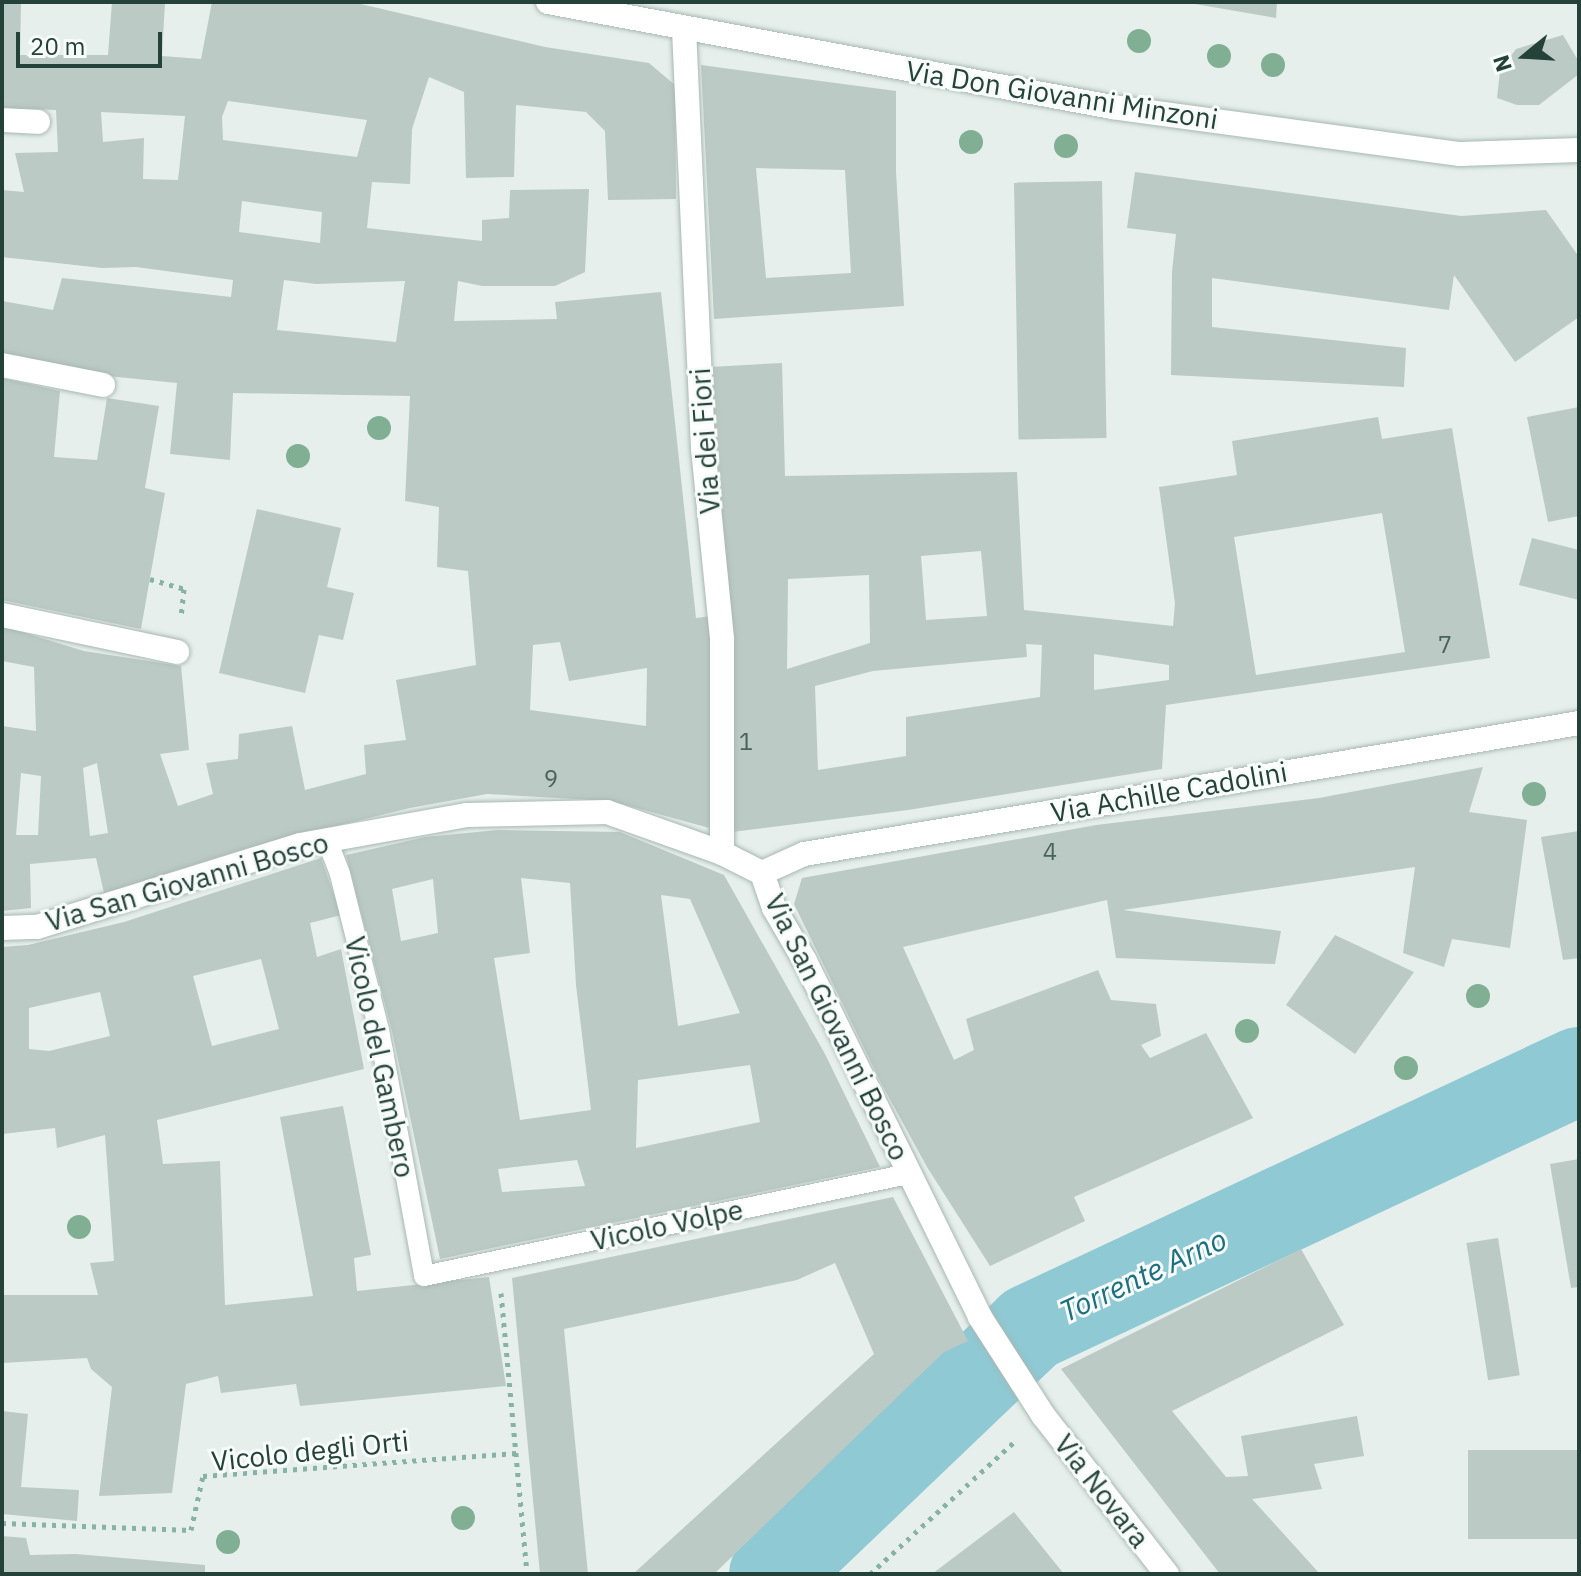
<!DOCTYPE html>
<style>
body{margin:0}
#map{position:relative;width:1581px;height:1576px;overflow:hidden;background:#e6efeb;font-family:"IBM Plex Sans",sans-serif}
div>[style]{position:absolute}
.river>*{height:88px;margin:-44px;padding:0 44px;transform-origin:44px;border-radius:44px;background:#8ec9d4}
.building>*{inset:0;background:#bbcac4;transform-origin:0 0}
.path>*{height:5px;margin-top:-2.5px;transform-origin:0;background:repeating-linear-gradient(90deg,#86b3a5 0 4px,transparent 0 10px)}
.roads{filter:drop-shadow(0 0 2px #a8b8b2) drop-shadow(0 0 2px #a8b8b2)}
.lane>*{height:20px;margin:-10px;padding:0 10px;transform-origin:10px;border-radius:10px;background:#fff}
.street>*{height:24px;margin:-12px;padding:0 12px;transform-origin:12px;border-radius:12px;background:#fff}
.trees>*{width:24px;height:24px;margin:-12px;border-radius:50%;background:#80af93}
span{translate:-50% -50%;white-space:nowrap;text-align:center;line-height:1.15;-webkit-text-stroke:6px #f7fbf9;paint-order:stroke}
.number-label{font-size:24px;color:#4a645c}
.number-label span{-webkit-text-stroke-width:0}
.street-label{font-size:28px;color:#24423a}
.water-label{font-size:30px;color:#1c6f80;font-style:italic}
.frame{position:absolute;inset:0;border:4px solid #24423a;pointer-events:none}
.north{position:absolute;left:1485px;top:16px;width:80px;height:80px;-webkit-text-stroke:6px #f7fbf9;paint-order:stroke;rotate:252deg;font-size:22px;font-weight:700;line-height:32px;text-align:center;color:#24423a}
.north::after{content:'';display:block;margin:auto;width:28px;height:36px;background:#24423a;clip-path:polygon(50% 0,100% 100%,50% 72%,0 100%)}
.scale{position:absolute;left:16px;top:32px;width:146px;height:36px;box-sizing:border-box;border:4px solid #24423a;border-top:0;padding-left:10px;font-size:24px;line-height:28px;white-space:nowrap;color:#24423a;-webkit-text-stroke:6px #f7fbf9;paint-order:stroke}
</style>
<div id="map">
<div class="river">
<div style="left:773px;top:1574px;width:356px;rotate:-43.7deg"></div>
<div style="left:1030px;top:1328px;width:606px;rotate:-25.09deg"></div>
</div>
<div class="building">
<div style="clip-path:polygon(evenodd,2px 2px,21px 2px,20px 55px,108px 55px,112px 2px,165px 2px,162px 56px,201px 59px,212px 2px,352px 2px,545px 47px,649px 63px,675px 85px,676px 199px,608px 200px,605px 131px,586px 112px,516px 105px,514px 177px,466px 178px,464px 92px,429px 77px,412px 129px,410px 184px,372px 182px,367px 228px,482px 241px,482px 220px,509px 218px,510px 190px,589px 189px,585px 272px,555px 286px,482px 286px,458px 281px,454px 321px,557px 319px,555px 302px,661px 292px,696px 618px,711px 616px,713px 829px,611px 801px,487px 794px,410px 808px,254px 846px,104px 893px,96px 858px,30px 864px,31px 908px,2px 911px,2px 726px,36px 731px,34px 667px,2px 661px,2px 626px,84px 651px,181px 666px,189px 750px,160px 754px,178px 806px,213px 794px,206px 763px,238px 759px,239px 734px,292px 726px,305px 790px,366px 774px,364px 745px,406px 740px,396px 680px,476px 665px,468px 571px,437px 567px,439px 507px,405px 501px,410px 396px,233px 393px,230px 460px,170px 454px,177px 383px,68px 372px,2px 356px,2px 301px,53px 310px,62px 278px,231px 297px,233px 280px,136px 267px,102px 268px,2px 257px,2px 190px,24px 192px,15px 153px,58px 152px,56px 110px,2px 108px,2px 2px,228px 101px,367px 120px,357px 157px,223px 140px,222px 117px,228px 101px,2px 2px,101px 112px,185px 116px,178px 180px,143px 179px,144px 138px,103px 142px,101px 112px,2px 2px,242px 201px,322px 212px,320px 243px,239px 232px,242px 201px,2px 2px,284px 280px,316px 284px,405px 281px,396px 342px,277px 330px,284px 280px,2px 2px,560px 642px,569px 681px,647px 668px,646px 726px,530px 710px,533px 645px,560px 642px,2px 2px,97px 763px,108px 833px,90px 836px,83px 768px,97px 763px,2px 2px,21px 773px,41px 776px,38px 835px,16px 835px,21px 773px)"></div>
<div style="clip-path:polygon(1195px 2px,1277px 2px,1276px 18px,1195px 4px)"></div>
<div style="clip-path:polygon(1563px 35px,1579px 62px,1579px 74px,1539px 105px,1517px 105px,1497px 98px,1500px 71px,1516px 49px)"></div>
<div style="clip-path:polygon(evenodd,701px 65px,896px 91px,896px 172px,904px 306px,714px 319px,701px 65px,756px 168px,845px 170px,851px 273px,766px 278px,756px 168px)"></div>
<div style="clip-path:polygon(1135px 172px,1461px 216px,1546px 210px,1579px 257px,1579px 317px,1515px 362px,1454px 275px,1449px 310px,1212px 278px,1212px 327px,1406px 348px,1404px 387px,1171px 375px,1172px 272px,1176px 234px,1127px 228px)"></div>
<div style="left:1102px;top:181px;width:257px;height:88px;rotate:89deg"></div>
<div style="clip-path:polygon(evenodd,782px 363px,785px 476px,1017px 472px,1024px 610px,1173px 626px,1175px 603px,1159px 487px,1237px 475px,1232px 441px,1378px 417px,1382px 439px,1452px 428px,1490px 658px,1166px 705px,1162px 769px,908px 810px,732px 832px,732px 691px,724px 536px,710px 367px,782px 363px,1382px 513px,1405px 652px,1256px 675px,1234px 537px,1382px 513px,782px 363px,981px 551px,987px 616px,926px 620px,921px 556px,981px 551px,782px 363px,869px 575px,870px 643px,787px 669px,788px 579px,869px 575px,782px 363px,1026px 644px,1042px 645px,1040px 697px,906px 717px,906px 756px,818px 770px,815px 686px,873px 671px,1027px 657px,1026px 644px,782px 363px,1094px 654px,1169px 665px,1169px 680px,1094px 690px,1094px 654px)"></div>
<div style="clip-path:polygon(2px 378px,60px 391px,54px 457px,97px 460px,107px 398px,159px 406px,145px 488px,165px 493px,141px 629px,2px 600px)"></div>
<div style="clip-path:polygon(1579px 407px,1579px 516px,1548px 522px,1527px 417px)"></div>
<div style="clip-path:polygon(257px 509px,341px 528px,327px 587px,354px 593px,343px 640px,319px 635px,305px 693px,219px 673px)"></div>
<div style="clip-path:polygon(1532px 538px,1579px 550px,1579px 600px,1519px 585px)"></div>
<div style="clip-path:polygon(1483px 767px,1469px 812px,1527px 820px,1510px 948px,1452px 939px,1444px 967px,1403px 953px,1415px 867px,1123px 910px,1281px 931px,1275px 964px,1116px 958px,1107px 900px,903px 947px,954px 1060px,974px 1050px,966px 1019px,1098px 970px,1111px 1000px,1156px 1004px,1161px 1036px,1141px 1045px,1150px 1058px,1206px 1033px,1253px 1118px,1074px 1197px,1085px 1221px,990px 1266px,927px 1167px,881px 1083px,794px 904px,802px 878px,1096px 825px,1319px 798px)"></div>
<div style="clip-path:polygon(evenodd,498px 830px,620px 832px,724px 875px,825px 1054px,880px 1167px,440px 1259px,392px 1031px,346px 855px,425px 837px,498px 830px,521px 878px,570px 883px,576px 985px,591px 1110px,520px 1120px,494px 958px,530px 953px,521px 878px,498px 830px,433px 879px,438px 933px,401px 941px,392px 889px,433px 879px,498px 830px,661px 895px,690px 899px,740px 1013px,678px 1026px,661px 895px,498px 830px,750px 1065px,760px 1122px,636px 1148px,638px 1080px,750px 1065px,498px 830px,577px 1160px,585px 1186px,502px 1192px,498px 1169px,577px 1160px)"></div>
<div style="clip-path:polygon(1579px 831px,1579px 958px,1563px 960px,1541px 837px)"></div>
<div style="clip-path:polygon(evenodd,321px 858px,341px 915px,310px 923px,317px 957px,341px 949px,364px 1069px,157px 1120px,163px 1164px,220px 1161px,225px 1305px,313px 1296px,280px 1117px,343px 1106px,371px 1255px,354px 1258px,357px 1291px,489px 1277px,506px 1386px,300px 1406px,296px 1384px,221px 1393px,218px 1376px,186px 1384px,172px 1493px,99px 1496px,112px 1387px,91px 1369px,87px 1358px,2px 1363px,2px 1295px,98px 1295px,90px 1263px,114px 1261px,105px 1135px,57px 1148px,55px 1128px,2px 1134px,2px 947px,28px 945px,124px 922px,321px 858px,261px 959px,279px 1029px,212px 1046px,193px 976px,261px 959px,321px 858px,100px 992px,110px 1036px,49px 1051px,29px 1049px,29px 1008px,100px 992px)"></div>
<div style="clip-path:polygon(1335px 935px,1414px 972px,1355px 1054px,1286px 1005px)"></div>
<div style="clip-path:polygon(1579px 1159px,1579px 1287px,1571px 1288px,1550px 1164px)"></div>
<div style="clip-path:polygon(893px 1197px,968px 1341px,944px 1352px,714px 1574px,633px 1574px,874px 1354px,835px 1263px,797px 1280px,564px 1329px,588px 1574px,540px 1574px,512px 1278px)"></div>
<div style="left:1498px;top:1238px;width:139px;height:32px;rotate:81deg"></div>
<div style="clip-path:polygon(1301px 1249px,1344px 1325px,1172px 1411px,1226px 1477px,1248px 1476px,1241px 1436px,1357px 1416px,1364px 1456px,1314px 1464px,1322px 1489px,1252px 1499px,1320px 1574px,1220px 1574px,1061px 1369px)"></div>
<div style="clip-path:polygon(2px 1411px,28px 1414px,21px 1487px,79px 1490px,77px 1521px,2px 1514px)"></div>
<div style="left:1579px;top:1450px;width:89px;height:111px;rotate:90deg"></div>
<div style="clip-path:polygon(1014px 1512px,1064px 1574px,932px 1574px)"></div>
<div style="clip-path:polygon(2px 1536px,26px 1538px,30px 1555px,76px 1554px,205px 1565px,205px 1574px,2px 1574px)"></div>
</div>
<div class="path">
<div style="left:150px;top:579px;width:35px;rotate:16deg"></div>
<div style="left:184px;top:589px;width:27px;rotate:96deg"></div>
<div style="left:501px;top:1293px;width:282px;rotate:84.7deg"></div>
<div style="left:2px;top:1523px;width:189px;rotate:2.1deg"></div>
<div style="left:191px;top:1530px;width:55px;rotate:-77.5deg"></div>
<div style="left:203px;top:1476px;width:314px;rotate:-4.2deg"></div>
<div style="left:870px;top:1574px;width:198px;rotate:-42.5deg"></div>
</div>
<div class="roads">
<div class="lane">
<div style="left:327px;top:840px;width:36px;rotate:69deg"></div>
<div style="left:340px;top:874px;width:161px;rotate:76deg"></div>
<div style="left:379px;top:1030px;width:250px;rotate:79.6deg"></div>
<div style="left:424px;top:1276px;width:496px;rotate:-11.9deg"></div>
</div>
<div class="street">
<div style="left:548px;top:2px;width:574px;rotate:10.55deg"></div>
<div style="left:1112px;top:107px;width:351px;rotate:7.7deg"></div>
<div style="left:1460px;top:154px;width:119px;rotate:-1.9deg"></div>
<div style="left:684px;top:29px;width:419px;rotate:87.4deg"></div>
<div style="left:703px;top:448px;width:193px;rotate:84.3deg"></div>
<div style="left:722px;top:640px;width:213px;rotate:90deg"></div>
<div style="left:2px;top:120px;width:36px;rotate:3deg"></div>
<div style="left:2px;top:365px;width:103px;rotate:11.2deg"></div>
<div style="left:2px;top:615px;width:179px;rotate:11.9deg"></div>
<div style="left:762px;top:873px;width:46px;rotate:-24.3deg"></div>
<div style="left:804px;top:854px;width:786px;rotate:-9.59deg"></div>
<div style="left:2px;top:928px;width:35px;rotate:-2deg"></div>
<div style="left:37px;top:927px;width:275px;rotate:-17.3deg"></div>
<div style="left:300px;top:845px;width:170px;rotate:-10.2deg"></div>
<div style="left:467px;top:815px;width:140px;rotate:-1.2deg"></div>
<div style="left:607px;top:812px;width:122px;rotate:19.6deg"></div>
<div style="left:722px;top:853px;width:45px;rotate:26.6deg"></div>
<div style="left:762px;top:873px;width:37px;rotate:71deg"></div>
<div style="left:774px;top:908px;width:61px;rotate:59.7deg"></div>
<div style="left:805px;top:961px;width:397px;rotate:63.8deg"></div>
<div style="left:980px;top:1317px;width:117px;rotate:57.3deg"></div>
<div style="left:1043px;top:1415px;width:202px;rotate:52.1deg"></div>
</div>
</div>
<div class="trees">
<div style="left:1139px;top:41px"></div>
<div style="left:1219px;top:56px"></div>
<div style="left:1273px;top:65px"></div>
<div style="left:971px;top:142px"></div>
<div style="left:1066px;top:146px"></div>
<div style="left:379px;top:428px"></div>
<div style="left:298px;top:456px"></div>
<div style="left:1534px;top:794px"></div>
<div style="left:1478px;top:996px"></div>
<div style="left:1247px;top:1031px"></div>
<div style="left:1406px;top:1068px"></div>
<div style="left:79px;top:1227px"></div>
<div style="left:463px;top:1518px"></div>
<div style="left:228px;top:1542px"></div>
</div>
<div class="number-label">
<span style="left:1445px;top:645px">7</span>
<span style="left:746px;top:742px">1</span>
<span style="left:551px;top:779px">9</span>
<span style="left:1050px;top:852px">4</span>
</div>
<div class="street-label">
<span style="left:1062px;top:95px;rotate:9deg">Via Don Giovanni Minzoni</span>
<span style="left:705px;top:441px;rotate:-94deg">Via dei Fiori</span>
<span style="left:1169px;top:792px;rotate:-10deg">Via Achille Cadolini</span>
<span style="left:187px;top:882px;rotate:-16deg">Via San Giovanni Bosco</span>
<span style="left:837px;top:1027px;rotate:64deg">Via San Giovanni Bosco</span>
<span style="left:380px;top:1057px;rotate:78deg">Vicolo del Gambero</span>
<span style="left:667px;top:1225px;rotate:-12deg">Vicolo Volpe</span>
<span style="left:310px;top:1451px;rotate:-6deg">Vicolo degli Orti</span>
<span style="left:1102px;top:1491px;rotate:52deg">Via Novara</span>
</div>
<div class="water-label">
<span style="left:1143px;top:1275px;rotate:-25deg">Torrente Arno</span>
</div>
<div class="frame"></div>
<div class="north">N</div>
<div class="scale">20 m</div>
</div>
